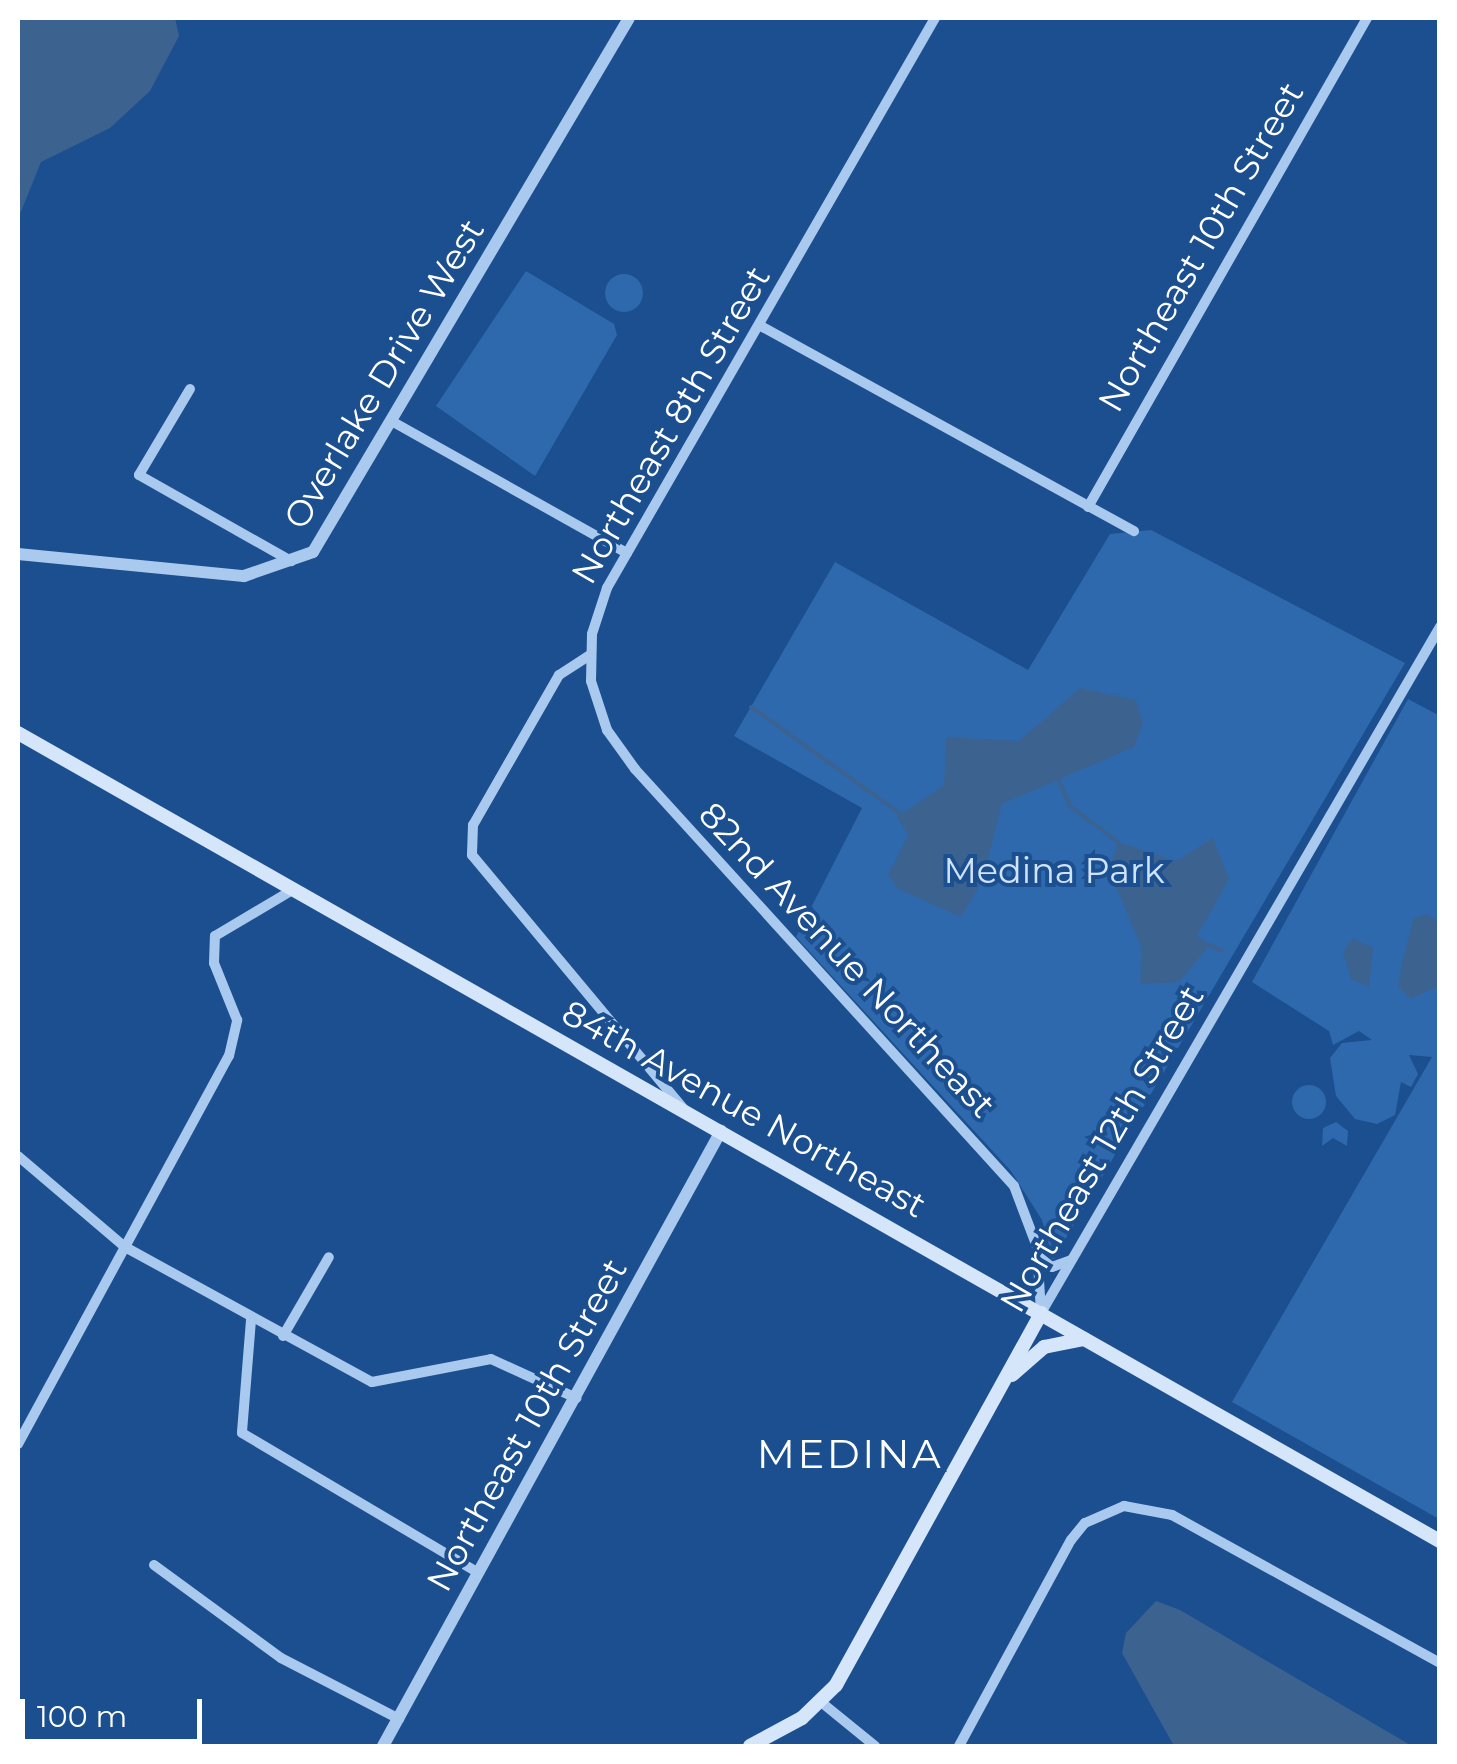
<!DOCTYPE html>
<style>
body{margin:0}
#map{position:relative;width:1457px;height:1764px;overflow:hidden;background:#1b4f8f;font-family:Montserrat,sans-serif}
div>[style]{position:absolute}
.green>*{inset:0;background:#2e69ad}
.round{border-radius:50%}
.water>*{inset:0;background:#3c6290}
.stream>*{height:4px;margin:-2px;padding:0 2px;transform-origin:2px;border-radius:2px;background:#3c6290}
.minor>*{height:10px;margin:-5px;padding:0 5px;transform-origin:5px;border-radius:5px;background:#a9c9ee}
.tertiary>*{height:12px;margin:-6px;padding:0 6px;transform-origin:6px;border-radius:6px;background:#a9c9ee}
.secondary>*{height:14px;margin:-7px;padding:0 7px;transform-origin:7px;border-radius:7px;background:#d6e6fa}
span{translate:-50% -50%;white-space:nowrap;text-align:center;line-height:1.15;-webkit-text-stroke:8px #1b4f8f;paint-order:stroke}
.street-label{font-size:35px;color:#fff}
.park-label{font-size:35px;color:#cfe3fa}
.quarter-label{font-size:40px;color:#fff;letter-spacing:2.5px}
.frame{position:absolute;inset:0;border:20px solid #fff;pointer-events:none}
.scale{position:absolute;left:20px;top:1699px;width:182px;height:45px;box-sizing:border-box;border:5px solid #fff;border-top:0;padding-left:12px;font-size:30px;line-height:35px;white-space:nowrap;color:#fff;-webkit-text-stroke:8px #1b4f8f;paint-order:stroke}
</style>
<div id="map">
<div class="green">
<div style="clip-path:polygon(526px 271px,614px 324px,617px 335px,535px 476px,436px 406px)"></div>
<div class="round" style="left:605px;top:274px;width:38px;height:38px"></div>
<div style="clip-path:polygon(1151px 530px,1405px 663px,1053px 1260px,1042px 1220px,1011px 1171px,796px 937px,862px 808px,734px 736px,835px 562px,1028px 670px,1110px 534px)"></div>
<div style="clip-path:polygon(1408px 699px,1440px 716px,1439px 1519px,1232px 1402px,1432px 1057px,1409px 1055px,1418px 1074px,1411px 1087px,1401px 1082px,1395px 1115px,1377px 1124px,1355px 1119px,1336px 1096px,1330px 1058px,1342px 1043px,1372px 1040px,1359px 1031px,1333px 1045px,1329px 1031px,1252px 982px)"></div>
<div class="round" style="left:1292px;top:1085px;width:34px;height:34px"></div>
<div style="clip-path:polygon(1336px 1122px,1348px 1131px,1347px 1146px,1333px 1138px,1322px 1146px,1323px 1128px)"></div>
</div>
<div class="water">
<div style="clip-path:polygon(18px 18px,175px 18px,179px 36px,150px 91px,110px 128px,41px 162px,18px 219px)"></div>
<div style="clip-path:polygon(1080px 688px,1136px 700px,1143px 723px,1134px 747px,1002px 804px,982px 882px,961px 917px,898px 889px,888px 875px,908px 835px,897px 817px,944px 785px,946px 737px,1019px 741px)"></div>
<div style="clip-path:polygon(1213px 838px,1229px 879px,1197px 936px,1210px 945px,1179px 982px,1140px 984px,1142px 949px,1109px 870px,1118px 842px,1176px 861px)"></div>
<div style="clip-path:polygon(1427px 914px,1439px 923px,1439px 986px,1410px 999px,1398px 986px,1403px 959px,1414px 918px)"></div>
<div style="clip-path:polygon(1353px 938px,1373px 948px,1369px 987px,1351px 979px,1343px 952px)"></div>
<div style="clip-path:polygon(1156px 1601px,1180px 1610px,1412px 1746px,1174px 1746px,1122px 1653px,1126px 1633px)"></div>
</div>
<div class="stream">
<div style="left:751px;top:707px;width:182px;rotate:35.6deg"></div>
<div style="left:1058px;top:778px;width:30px;rotate:67deg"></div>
<div style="left:1070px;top:806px;width:60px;rotate:36.9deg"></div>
<div style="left:1210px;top:945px;width:13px;rotate:27deg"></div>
</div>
<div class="minor">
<div style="left:935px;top:18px;width:658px;rotate:119.92deg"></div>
<div style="left:607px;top:588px;width:48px;rotate:108.1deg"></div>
<div style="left:592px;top:634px;width:47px;rotate:91.2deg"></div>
<div style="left:591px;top:681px;width:52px;rotate:71.9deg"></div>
<div style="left:607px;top:730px;width:48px;rotate:54.3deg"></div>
<div style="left:635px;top:769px;width:563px;rotate:47.73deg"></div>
<div style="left:1014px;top:1186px;width:65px;rotate:69.3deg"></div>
<div style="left:1037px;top:1247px;width:66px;rotate:86.5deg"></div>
<div style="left:759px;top:325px;width:428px;rotate:28.8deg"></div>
<div style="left:190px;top:389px;width:100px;rotate:120.7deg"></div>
<div style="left:139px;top:475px;width:175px;rotate:29.5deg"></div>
<div style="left:395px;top:423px;width:266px;rotate:29.3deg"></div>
<div style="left:1088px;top:507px;width:563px;rotate:-60.29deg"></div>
<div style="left:590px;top:655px;width:37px;rotate:147deg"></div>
<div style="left:559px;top:675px;width:173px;rotate:119.8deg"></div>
<div style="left:473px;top:825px;width:30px;rotate:92deg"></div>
<div style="left:472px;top:855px;width:331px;rotate:50.2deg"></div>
<div style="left:18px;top:1156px;width:140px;rotate:40.4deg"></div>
<div style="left:125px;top:1247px;width:281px;rotate:28.7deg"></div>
<div style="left:372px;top:1382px;width:121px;rotate:-10.9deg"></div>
<div style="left:491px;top:1359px;width:94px;rotate:24.6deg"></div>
<div style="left:1039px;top:1257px;width:16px;rotate:38deg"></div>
<div style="left:1052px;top:1267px;width:20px;rotate:-20deg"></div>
<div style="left:1041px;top:1313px;width:794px;rotate:-59.82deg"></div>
<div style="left:251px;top:1320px;width:113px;rotate:94.6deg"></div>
<div style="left:242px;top:1433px;width:275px;rotate:30.6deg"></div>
<div style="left:283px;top:1336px;width:91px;rotate:-59.8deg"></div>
<div style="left:18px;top:1444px;width:442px;rotate:-61.5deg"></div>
<div style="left:229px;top:1056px;width:37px;rotate:-77deg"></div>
<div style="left:237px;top:1020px;width:61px;rotate:-112deg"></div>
<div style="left:214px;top:963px;width:27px;rotate:-88deg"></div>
<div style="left:215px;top:936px;width:92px;rotate:-30.7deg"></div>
<div style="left:154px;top:1565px;width:157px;rotate:36.2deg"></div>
<div style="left:281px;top:1658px;width:133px;rotate:27.3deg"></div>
<div style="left:821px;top:1702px;width:70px;rotate:39.2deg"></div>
<div style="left:959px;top:1746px;width:234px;rotate:-61.5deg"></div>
<div style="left:1071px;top:1540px;width:22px;rotate:-51deg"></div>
<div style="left:1085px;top:1523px;width:43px;rotate:-23.6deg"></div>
<div style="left:1124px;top:1506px;width:49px;rotate:10.6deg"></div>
<div style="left:1172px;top:1515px;width:306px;rotate:28.9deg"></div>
</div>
<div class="tertiary">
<div style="left:18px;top:554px;width:227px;rotate:5.6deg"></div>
<div style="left:244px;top:576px;width:73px;rotate:-19.2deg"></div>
<div style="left:313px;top:552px;width:620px;rotate:-59.38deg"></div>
<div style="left:383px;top:1746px;width:702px;rotate:-61.21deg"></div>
</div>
<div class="secondary">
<div style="left:18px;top:733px;width:1636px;rotate:29.61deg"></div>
<div style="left:1012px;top:1375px;width:43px;rotate:-41.2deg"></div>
<div style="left:1044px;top:1347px;width:41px;rotate:-11.3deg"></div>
<div style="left:750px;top:1746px;width:59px;rotate:-28.3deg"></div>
<div style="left:802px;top:1718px;width:47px;rotate:-44.1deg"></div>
<div style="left:836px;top:1685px;width:425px;rotate:-61.1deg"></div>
</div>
<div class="street-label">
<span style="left:1201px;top:247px;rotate:-60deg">Northeast 10th Street</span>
<span style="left:384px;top:374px;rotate:-59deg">Overlake Drive West</span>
<span style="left:671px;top:425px;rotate:-60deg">Northeast 8th Street</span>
<span style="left:847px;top:960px;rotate:47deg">82nd Avenue Northeast</span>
<span style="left:744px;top:1109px;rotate:29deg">84th Avenue Northeast</span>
<span style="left:1102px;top:1149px;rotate:-60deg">Northeast 12th Street</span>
<span style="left:527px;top:1425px;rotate:-61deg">Northeast 10th Street</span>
</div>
<div class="park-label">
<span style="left:1054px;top:871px">Medina Park</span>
</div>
<div class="quarter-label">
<span style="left:850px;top:1454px">MEDINA</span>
</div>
<div class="frame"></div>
<div class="scale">100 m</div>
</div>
